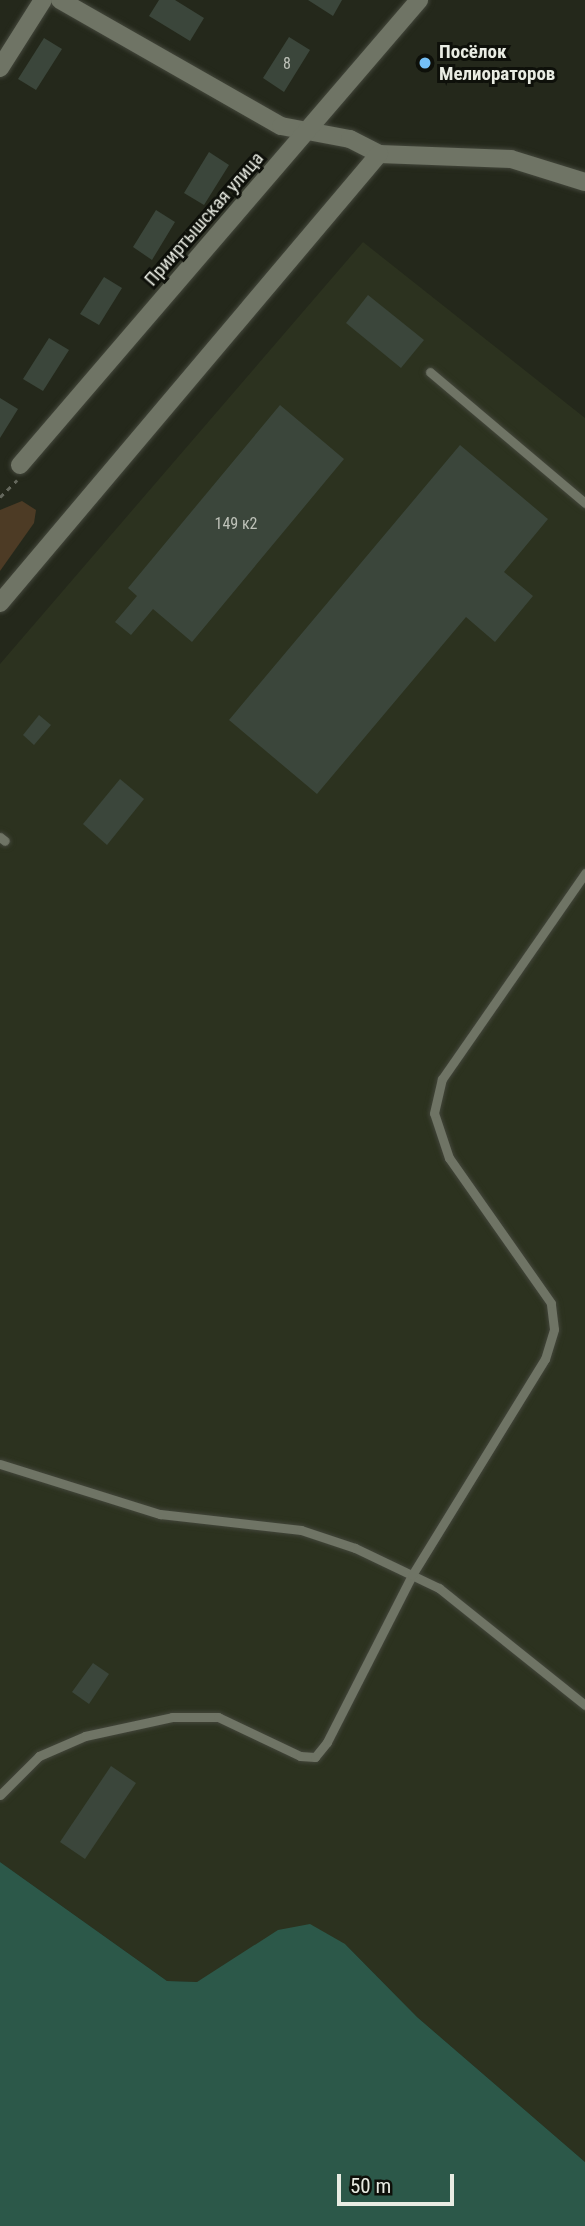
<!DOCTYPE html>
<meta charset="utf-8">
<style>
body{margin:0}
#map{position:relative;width:585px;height:2226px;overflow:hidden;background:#24281b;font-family:"Roboto Condensed",sans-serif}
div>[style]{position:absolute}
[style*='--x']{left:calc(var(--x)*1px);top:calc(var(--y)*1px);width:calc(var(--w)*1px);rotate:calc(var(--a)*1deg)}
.built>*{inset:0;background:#2c321f}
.green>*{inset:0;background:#4d3b25}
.water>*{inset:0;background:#2c5849}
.building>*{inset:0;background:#3b463b}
.path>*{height:2.5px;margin-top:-1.25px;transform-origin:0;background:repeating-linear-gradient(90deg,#65685d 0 5px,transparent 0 10px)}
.roads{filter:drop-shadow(0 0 2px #43463b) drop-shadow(0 0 2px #43463b)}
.service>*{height:9px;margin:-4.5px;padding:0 4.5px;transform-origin:4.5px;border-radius:4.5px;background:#6f7465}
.minor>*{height:18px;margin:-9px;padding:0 9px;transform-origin:9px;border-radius:9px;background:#6f7465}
.dots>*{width:19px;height:19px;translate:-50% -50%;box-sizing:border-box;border:4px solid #0e100a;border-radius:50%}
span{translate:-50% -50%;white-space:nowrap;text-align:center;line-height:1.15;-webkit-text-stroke:6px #0e100a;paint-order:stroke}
.number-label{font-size:16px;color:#bec2b9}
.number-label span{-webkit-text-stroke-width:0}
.poi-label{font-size:19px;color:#e9ece3;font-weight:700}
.left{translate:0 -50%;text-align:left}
.street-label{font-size:19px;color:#e9ece3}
.scale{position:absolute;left:337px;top:2174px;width:117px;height:32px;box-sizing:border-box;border:4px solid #e9ece3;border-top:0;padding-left:9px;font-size:21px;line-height:24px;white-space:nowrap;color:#e9ece3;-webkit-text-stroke:5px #0e100a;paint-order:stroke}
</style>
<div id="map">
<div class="built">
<i style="clip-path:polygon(363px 242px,585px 418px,585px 2162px,417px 2017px,345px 1944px,228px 1966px,197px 1982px,167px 1981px,0 1862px,0 664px)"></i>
</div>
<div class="green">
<i style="clip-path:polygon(22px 501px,36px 510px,34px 523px,0 571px,0 510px)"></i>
</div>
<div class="water">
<i style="clip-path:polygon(0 1862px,167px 1981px,197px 1982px,278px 1930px,310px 1924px,345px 1944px,417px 2017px,585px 2162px,585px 2226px,0 2226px)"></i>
</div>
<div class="building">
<i style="clip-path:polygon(159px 0,175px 0,204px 18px,190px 41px,149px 16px)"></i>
<i style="clip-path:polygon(308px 0,342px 0,333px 16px)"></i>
<i style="clip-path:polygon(289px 37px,310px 50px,284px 92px,263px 78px)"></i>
<i style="clip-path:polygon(44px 38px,62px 49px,36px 90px,18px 79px)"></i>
<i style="clip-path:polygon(209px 152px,229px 165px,204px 205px,184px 193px)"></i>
<i style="clip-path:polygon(156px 210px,175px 222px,152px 260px,133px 247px)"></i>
<i style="clip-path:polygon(104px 277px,122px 288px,99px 325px,80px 314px)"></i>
<i style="clip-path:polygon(368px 295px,424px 340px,401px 368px,346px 323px)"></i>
<i style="clip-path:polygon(49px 338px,69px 350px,43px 391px,23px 379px)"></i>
<i style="clip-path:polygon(0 398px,18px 409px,0 438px)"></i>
<i style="clip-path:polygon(280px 405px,344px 459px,192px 642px,153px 609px,131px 635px,115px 622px,137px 596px,128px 588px)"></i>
<i style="clip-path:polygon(460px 445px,548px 519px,504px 572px,533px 596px,495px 642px,466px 617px,317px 794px,229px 720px)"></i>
<i style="clip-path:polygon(39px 715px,51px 725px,34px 745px,23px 735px)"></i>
<i style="clip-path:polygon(120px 779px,144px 799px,107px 845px,83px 824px)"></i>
<i style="clip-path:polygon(93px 1663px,109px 1674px,89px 1704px,72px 1692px)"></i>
<i style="clip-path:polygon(111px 1766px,136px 1783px,85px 1859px,60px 1842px)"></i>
</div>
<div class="path">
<i style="--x:0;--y:497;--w:24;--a:-45"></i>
</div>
<div class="roads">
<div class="service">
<i style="--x:430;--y:372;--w:203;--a:40.2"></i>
<i style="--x:0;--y:837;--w:6;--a:39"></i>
<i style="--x:0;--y:1464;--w:168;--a:17.4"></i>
<i style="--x:160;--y:1514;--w:142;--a:6.5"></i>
<i style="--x:301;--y:1530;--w:57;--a:18.4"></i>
<i style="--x:355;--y:1548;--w:93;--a:25.5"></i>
<i style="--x:439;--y:1588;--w:187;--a:38.7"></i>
<i style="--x:0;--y:1795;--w:55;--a:-45"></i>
<i style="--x:39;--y:1756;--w:50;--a:-23.5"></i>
<i style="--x:85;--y:1736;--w:89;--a:-12.3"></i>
<i style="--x:172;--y:1717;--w:46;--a:0"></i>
<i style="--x:218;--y:1717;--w:91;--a:25.4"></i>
<i style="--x:300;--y:1756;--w:15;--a:4"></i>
<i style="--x:315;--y:1757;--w:19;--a:-51"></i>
<i style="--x:327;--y:1742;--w:187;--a:-63"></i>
<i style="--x:412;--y:1575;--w:254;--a:-58.4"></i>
<i style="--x:545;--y:1359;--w:31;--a:-73"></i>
<i style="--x:554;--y:1329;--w:26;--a:-97"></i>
<i style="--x:551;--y:1303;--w:177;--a:-125.1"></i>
<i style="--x:449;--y:1158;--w:47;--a:-108.4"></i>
<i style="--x:434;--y:1113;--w:35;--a:-77"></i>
<i style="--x:442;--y:1079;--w:251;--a:-55.2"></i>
</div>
<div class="minor">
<i style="--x:60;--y:0;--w:254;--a:29.7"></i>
<i style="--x:281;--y:126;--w:70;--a:10.7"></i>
<i style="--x:350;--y:139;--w:33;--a:27"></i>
<i style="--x:379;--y:154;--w:132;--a:2.2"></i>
<i style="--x:511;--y:159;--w:77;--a:17.3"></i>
<i style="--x:0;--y:68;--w:80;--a:-57.7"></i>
<i style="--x:20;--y:465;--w:613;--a:-49.37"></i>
<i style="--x:0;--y:603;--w:588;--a:-49.83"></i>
</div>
</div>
<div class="dots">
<i style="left:425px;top:63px;background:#75c0f6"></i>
</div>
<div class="number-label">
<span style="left:287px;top:64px">8</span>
<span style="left:236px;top:524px">149 к2</span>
</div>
<div class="poi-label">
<span class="left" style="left:439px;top:63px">Посёлок<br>Мелиораторов</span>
</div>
<div class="street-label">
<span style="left:204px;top:219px;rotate:-49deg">Прииртышская улица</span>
</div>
<div class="scale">50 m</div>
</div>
